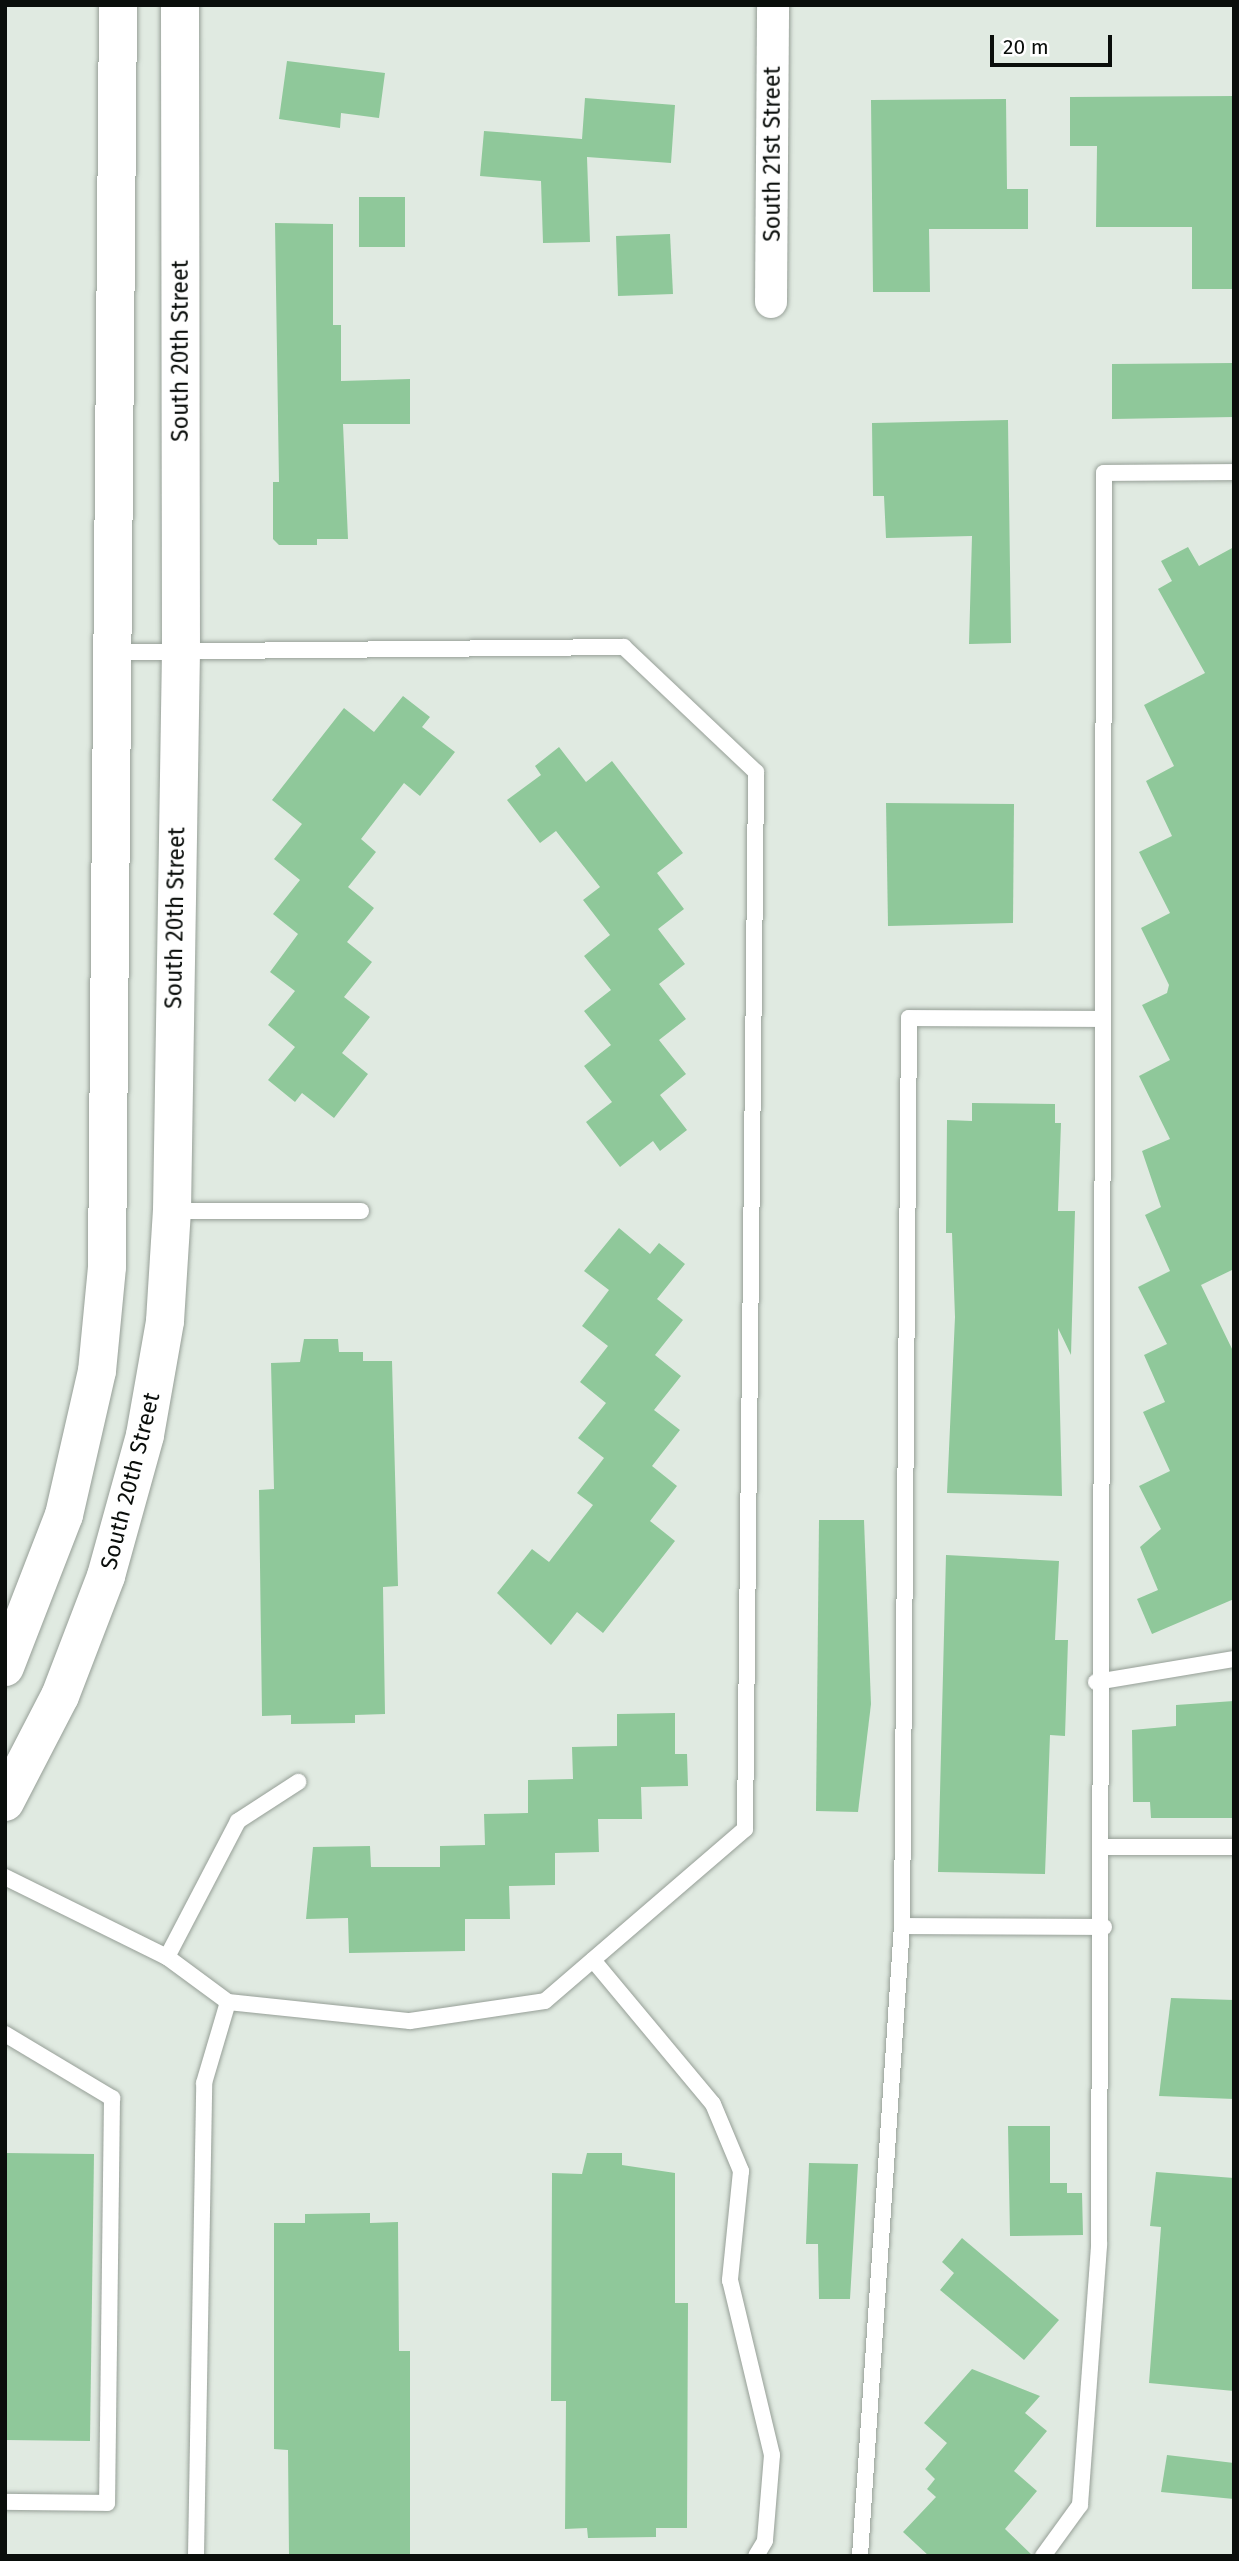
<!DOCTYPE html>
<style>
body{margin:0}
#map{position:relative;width:1239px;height:2561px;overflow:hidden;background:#e0eae1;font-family:"Fira Sans",sans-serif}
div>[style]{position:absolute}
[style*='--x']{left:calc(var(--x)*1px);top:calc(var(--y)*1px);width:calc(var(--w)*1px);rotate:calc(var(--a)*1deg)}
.building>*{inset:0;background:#8fc89a}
.roads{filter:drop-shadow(0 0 2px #969f97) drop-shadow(0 0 2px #969f97)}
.lane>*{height:16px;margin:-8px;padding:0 8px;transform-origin:8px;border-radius:8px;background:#fff}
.street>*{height:32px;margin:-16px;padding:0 16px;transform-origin:16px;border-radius:16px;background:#fff}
.secondary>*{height:38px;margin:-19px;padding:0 19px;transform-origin:19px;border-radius:19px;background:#fff}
span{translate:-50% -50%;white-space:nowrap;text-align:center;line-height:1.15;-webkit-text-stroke:6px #fff;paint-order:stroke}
.street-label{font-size:23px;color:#0a0e0b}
.frame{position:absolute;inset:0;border:7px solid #0a0e0b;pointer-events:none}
.scale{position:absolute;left:990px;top:35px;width:122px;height:32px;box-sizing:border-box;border:4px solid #0a0e0b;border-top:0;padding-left:9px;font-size:21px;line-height:24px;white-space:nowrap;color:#0a0e0b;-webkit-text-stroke:5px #fff;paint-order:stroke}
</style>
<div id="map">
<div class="building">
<i style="clip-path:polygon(287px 61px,385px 73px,379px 118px,341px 113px,340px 128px,279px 119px)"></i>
<i style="clip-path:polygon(1234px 96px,1234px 289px,1192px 289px,1192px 227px,1096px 227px,1097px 146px,1070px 146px,1070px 97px)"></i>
<i style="clip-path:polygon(585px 98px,675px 105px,671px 163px,587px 157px,590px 242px,543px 243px,541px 181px,480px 176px,484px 131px,582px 139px)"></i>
<i style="clip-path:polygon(1006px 99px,1007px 189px,1028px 189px,1028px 229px,929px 229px,930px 292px,873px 292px,871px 100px)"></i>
<i style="clip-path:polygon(359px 197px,405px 197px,405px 247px,359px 247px)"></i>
<i style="clip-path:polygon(275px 223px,333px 224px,333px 325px,341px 325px,341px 381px,410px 379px,410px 424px,343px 424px,348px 539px,317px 539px,317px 545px,279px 545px,273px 539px,273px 482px,279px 482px)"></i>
<i style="clip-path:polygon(670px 234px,673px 294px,618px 296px,616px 236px)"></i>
<i style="clip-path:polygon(1234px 363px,1234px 417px,1112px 419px,1112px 364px)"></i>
<i style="clip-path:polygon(1008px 420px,1011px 643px,969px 644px,972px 536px,886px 538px,884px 496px,873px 496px,872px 423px)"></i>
<i style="clip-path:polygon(1188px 547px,1199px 566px,1234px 547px,1234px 1269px,1201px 1285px,1234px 1353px,1234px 1599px,1152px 1634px,1137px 1599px,1158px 1590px,1140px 1547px,1161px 1529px,1139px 1486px,1170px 1471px,1143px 1412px,1165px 1402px,1144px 1355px,1167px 1344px,1138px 1287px,1170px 1271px,1145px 1215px,1161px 1207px,1142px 1151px,1170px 1139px,1139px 1076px,1170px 1060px,1142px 1005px,1167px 993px,1169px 985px,1141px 928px,1170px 913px,1139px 852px,1172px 836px,1146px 781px,1174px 766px,1144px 705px,1205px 673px,1158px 589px,1172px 581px,1161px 561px)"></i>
<i style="clip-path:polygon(403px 696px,430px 717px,422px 727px,455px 752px,420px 796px,404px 783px,361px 839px,376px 852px,348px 887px,374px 908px,347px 942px,372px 962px,344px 997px,370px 1017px,342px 1053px,368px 1074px,334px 1118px,302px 1093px,295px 1102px,268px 1080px,295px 1047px,268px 1025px,295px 991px,270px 972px,298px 934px,273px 914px,300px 880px,274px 859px,302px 824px,272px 800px,344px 708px,374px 732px)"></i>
<i style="clip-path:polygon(559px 747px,586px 782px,612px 761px,683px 853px,657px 873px,684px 909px,658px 929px,685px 964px,659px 984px,686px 1019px,659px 1040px,686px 1074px,660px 1095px,687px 1130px,660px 1151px,653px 1141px,620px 1167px,586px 1122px,612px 1102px,584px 1066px,611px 1045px,584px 1011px,611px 990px,584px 956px,610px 935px,583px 900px,600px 887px,556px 831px,540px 843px,507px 800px,541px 775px,535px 766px)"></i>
<i style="clip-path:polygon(886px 803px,1014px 804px,1013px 923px,888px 926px)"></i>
<i style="clip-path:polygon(972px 1103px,1055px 1104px,1055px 1123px,1061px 1123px,1058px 1211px,1075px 1211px,1071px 1355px,1058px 1328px,1062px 1496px,947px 1493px,955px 1317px,952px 1233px,946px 1233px,947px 1120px,972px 1121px)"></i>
<i style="clip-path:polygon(619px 1228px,650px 1254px,659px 1243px,685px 1264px,657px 1299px,683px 1320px,655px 1355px,681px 1376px,654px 1410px,680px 1430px,652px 1466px,677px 1486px,650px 1521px,675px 1541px,603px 1633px,577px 1612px,551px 1645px,497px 1593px,532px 1549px,549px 1562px,593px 1505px,577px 1493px,604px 1458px,578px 1438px,606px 1403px,580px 1382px,608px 1346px,582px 1326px,609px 1290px,584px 1271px)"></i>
<i style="clip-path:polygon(304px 1339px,338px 1339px,339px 1352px,363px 1352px,363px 1361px,392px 1361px,398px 1586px,383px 1587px,385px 1714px,355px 1715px,355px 1723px,291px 1724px,291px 1715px,262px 1716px,259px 1490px,274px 1489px,271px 1363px,300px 1362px)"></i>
<i style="clip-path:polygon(819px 1520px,864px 1520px,871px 1704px,858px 1812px,816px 1811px)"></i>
<i style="clip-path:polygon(946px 1555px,1059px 1561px,1055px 1640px,1068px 1640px,1065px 1736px,1050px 1735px,1045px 1874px,938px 1872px)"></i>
<i style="clip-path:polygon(1234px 1701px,1234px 1818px,1151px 1818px,1150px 1802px,1133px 1802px,1132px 1730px,1176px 1726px,1176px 1705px)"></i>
<i style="clip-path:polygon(675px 1713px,675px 1754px,687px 1754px,688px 1786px,641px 1787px,642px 1819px,598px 1819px,599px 1852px,555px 1853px,555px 1885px,509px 1886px,510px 1919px,465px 1919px,465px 1951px,349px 1953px,348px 1918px,306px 1919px,313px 1847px,370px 1846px,371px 1867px,440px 1867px,440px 1846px,485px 1845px,484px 1814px,528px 1813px,528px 1780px,573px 1779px,572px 1747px,617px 1746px,617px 1714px)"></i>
<i style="clip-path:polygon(1171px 1998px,1234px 2000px,1234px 2099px,1159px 2096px)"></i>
<i style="clip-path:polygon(1008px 2126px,1050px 2126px,1050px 2183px,1067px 2183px,1067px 2193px,1082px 2193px,1083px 2235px,1010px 2236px)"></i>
<i style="clip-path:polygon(5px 2153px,94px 2154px,90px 2441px,5px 2440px)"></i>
<i style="clip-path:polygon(587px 2153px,622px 2153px,622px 2165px,675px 2173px,675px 2303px,688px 2303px,687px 2528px,656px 2528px,656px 2537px,588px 2538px,587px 2528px,565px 2529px,566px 2401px,551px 2401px,552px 2173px,582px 2174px)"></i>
<i style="clip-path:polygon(809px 2163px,858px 2164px,850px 2299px,819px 2299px,818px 2244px,806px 2244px)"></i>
<i style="clip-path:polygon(1156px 2172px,1234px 2178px,1234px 2391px,1149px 2383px,1161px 2227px,1150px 2226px)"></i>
<i style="clip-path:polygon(370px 2213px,370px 2223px,398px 2222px,399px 2351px,410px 2351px,410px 2556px,289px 2556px,288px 2450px,274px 2449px,274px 2223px,305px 2223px,305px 2214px)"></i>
<i style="clip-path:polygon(962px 2238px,1059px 2320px,1024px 2360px,940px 2290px,954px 2273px,942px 2262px)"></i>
<i style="clip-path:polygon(972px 2369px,1040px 2396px,1025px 2413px,1047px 2431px,1014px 2471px,1037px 2491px,1005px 2529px,1033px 2556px,929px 2556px,903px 2532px,936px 2497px,927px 2489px,935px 2479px,925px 2469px,947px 2443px,924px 2423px)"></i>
<i style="clip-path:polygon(1167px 2455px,1234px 2463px,1234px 2499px,1161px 2492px)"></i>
</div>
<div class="roads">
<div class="lane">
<i style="--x:172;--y:1211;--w:189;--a:0"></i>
<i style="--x:1096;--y:1682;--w:140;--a:-9.5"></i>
<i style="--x:1102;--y:1847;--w:132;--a:0"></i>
<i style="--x:5;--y:1877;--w:181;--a:26.3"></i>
<i style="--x:167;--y:1957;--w:76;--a:36.4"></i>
<i style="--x:228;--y:2002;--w:183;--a:6"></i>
<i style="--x:410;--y:2021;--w:136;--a:-8.4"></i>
<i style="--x:545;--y:2001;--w:264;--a:-40.7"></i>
<i style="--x:745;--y:1829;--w:1057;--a:-89.4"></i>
<i style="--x:756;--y:772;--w:182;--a:-136.6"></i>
<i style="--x:624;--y:647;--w:511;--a:179.44"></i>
<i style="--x:902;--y:1926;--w:202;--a:0.3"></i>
<i style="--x:167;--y:1957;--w:153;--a:-62.4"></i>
<i style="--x:238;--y:1821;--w:72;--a:-33"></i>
<i style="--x:593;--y:1960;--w:187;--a:50.2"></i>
<i style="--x:713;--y:2104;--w:73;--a:67.3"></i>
<i style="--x:741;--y:2171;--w:110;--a:95.8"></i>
<i style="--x:730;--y:2280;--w:180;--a:76.5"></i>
<i style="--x:772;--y:2455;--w:86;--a:94.7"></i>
<i style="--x:765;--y:2541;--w:17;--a:121"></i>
<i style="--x:5;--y:2034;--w:125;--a:30.9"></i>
<i style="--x:112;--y:2098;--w:405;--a:90.7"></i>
<i style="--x:107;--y:2503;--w:102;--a:-179.4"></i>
<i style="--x:196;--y:2556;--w:473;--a:-89"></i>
<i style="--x:204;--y:2083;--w:84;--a:-73.5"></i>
<i style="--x:860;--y:2556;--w:631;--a:-86.19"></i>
<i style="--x:902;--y:1926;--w:908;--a:-89.56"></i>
<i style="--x:909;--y:1018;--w:194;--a:0.3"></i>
<i style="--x:1103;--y:1019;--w:546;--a:-89.9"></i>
<i style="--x:1104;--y:473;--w:130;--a:-0.4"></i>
<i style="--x:1043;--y:2556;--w:63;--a:-54"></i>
<i style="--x:1080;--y:2505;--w:261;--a:-85.8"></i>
<i style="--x:1099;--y:2245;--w:1226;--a:-89.81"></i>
</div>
<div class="street">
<i style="--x:771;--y:302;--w:297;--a:-89.6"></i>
</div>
<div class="secondary">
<i style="--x:5;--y:1667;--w:163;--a:-68.8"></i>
<i style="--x:64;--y:1515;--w:148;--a:-77.1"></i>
<i style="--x:97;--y:1371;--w:104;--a:-84.5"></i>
<i style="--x:107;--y:1267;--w:1262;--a:-89.5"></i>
<i style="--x:5;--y:1802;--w:119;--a:-62.6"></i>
<i style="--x:60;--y:1696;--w:129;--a:-69"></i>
<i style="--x:106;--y:1576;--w:146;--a:-74.5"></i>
<i style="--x:145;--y:1435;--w:116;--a:-80"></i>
<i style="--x:165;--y:1321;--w:110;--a:-86.4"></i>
<i style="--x:172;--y:1211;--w:560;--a:-89.08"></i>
<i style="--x:181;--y:651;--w:646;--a:-90.09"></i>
</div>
</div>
<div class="street-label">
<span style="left:772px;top:154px;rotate:-90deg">South 21st Street</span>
<span style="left:180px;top:351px;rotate:-90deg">South 20th Street</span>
<span style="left:175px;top:918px;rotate:-89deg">South 20th Street</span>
<span style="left:130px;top:1481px;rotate:-76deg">South 20th Street</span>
</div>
<div class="frame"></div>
<div class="scale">20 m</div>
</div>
